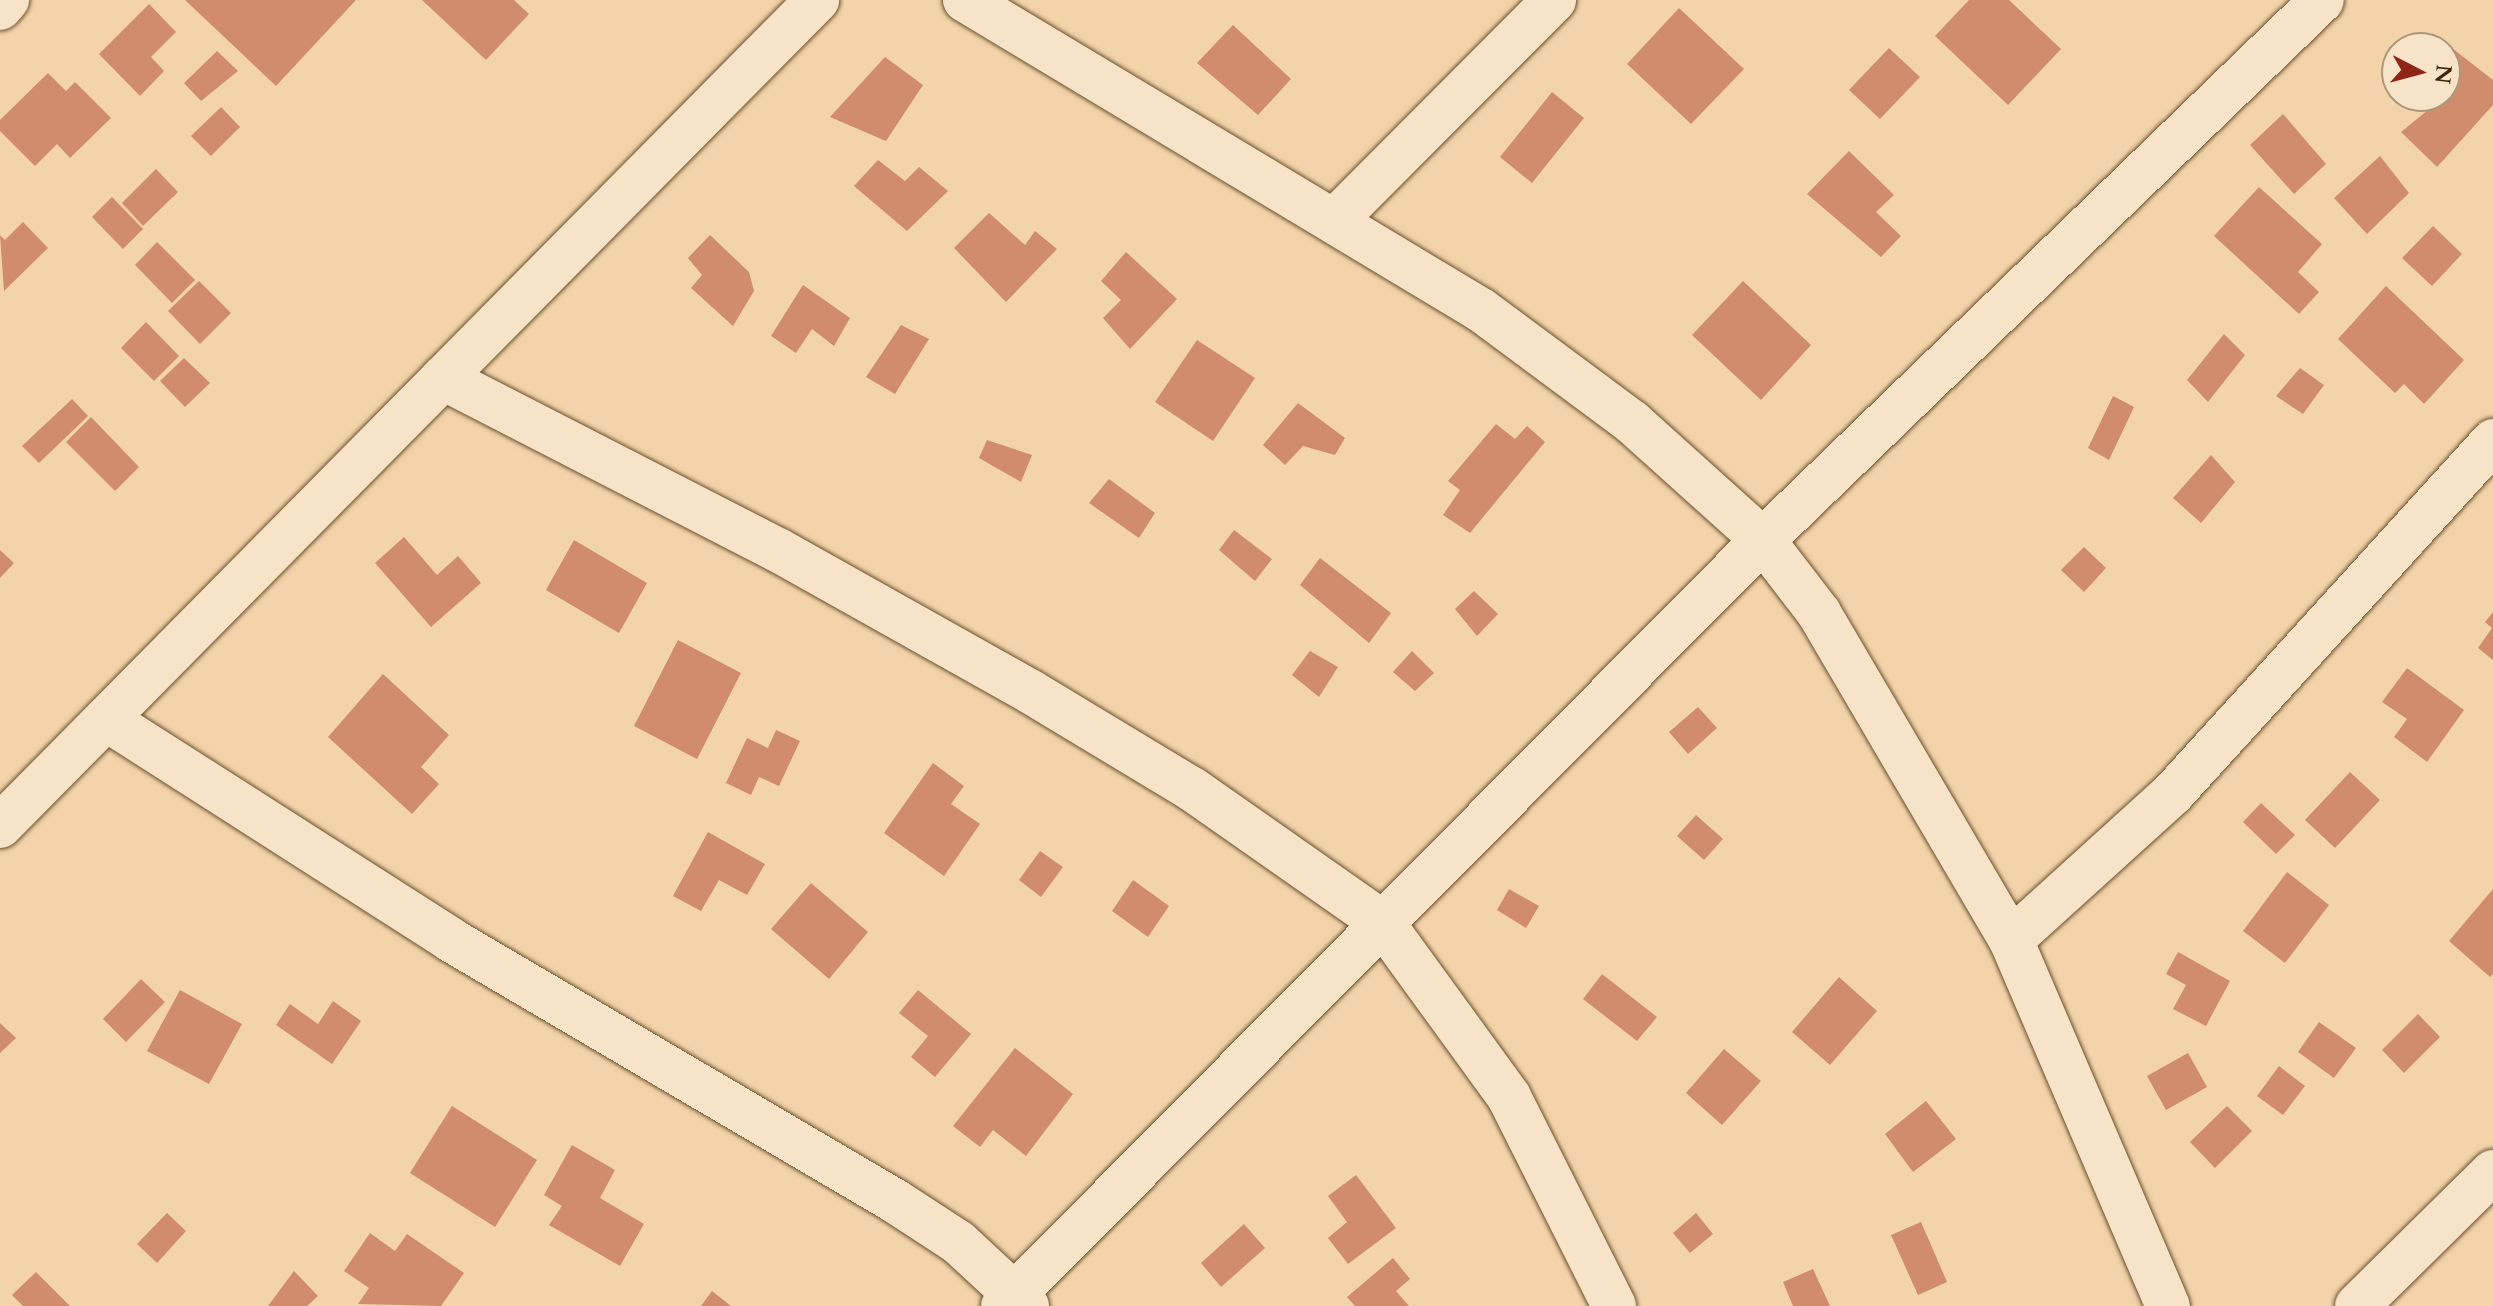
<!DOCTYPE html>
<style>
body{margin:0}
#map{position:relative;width:2493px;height:1306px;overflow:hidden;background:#f3d4aa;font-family:Cardo,serif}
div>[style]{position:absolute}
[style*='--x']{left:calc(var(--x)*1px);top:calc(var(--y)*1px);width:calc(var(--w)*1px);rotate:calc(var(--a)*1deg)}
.building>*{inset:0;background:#d18b6d}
.roads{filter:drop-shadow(0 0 2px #6c512e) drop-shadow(0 0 2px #6c512e)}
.minor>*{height:44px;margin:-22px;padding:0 22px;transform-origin:22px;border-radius:22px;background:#f7e3c8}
span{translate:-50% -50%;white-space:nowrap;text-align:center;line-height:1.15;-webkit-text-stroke:7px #f7e3c8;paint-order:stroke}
.north{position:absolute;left:2381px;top:32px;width:80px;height:80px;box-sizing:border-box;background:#f7e3c8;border:2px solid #ad977a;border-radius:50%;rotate:96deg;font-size:22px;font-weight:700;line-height:32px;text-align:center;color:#3f2505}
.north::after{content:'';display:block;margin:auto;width:28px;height:36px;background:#8f2418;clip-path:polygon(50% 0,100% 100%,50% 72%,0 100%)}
</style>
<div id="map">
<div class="building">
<i style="clip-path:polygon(185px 0,356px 0,276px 86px)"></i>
<i style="clip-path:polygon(422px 0,514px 0,529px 14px,486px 60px)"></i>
<i style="clip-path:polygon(1969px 0,2009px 0,2061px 49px,2008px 105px,1935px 36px)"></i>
<i style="clip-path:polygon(149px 4px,176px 32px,151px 57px,164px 71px,140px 96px,99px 54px)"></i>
<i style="clip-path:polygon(1679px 8px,1744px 69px,1691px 124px,1627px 64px)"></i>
<i style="clip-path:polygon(1233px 25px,1291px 79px,1258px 115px,1197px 63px)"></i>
<i style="clip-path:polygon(2448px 45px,2493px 80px,2493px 105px,2437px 167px,2401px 132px,2455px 88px,2445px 81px)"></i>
<i style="clip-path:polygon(1889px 48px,1920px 77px,1880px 119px,1849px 90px)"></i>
<i style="clip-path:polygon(217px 51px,238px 71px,201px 101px,184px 83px)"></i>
<i style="clip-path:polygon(885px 57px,923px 85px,886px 141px,830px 117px)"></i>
<i style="clip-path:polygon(48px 73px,66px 91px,75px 82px,111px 118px,70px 158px,57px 144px,35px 166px,0 131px,0 120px)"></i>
<i style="clip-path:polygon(1552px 92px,1584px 118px,1532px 183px,1500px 157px)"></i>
<i style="clip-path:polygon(221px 107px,240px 127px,211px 156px,191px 136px)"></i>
<i style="clip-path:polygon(2283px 114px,2326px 164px,2294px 194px,2250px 145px)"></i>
<i style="clip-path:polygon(1849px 151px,1894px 195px,1876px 212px,1901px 236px,1881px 257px,1807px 194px)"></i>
<i style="clip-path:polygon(2380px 156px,2409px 193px,2367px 234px,2334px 198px)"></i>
<i style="clip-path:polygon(878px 160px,905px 181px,919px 167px,948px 191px,907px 231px,854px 186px)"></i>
<i style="clip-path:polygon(156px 169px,178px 192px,143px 226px,122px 203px)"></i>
<i style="clip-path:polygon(2259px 187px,2322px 244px,2298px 272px,2319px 292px,2299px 314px,2214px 236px)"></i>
<i style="clip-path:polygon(112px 197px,143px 229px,123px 249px,92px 217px)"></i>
<i style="clip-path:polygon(989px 213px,1025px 245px,1035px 231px,1057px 249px,1006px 302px,954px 248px)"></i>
<i style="clip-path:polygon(23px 222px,48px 248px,4px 291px,0 235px,5px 240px)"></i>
<i style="clip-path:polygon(2433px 226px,2462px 254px,2432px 286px,2402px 258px)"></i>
<i style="clip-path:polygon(710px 235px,749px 272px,754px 291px,733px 326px,691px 288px,702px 275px,688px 258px)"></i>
<i style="clip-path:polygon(157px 242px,195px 280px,172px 303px,135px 265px)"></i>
<i style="clip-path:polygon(1126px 252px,1177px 299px,1130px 349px,1103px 318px,1121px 300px,1101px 281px)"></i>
<i style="clip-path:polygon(199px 281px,231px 313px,200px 344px,168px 311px)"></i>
<i style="clip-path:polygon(1743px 281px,1811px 345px,1761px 400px,1692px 335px)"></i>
<i style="clip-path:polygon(803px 285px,850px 318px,834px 346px,812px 329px,796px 353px,771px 336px)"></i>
<i style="clip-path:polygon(2386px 286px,2464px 360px,2424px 404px,2404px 384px,2395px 393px,2338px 339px)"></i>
<i style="clip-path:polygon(146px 322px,179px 356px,154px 381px,121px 348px)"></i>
<i style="clip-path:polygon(901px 325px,929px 339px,895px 394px,866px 377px)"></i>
<i style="clip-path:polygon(2224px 334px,2245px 355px,2208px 402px,2187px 380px)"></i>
<i style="clip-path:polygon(1197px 340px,1255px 378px,1213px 441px,1155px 402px)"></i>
<i style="clip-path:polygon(184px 358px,210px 383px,185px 407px,160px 381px)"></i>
<i style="clip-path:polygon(2300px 368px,2324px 385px,2303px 414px,2276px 396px)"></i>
<i style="clip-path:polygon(2113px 396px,2134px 407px,2109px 460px,2088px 448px)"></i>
<i style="clip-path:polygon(72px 399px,88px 416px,39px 463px,22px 446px)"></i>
<i style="clip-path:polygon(1298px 403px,1345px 438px,1335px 455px,1303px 446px,1285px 465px,1263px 445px)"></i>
<i style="clip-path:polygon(91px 417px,139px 467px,115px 491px,66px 442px)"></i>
<i style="clip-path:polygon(1496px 424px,1515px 439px,1527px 426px,1545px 442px,1470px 533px,1443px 515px,1460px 490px,1448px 481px)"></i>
<i style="clip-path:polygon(987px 440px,1032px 455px,1021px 482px,979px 458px)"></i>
<i style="clip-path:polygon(2211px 455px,2235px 482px,2201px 523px,2173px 498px)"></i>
<i style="clip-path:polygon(1109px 479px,1155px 513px,1139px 538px,1089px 503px)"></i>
<i style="clip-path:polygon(1234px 530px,1272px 559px,1255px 581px,1219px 550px)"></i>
<i style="clip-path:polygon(404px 537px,437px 575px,458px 556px,481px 583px,431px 627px,375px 563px)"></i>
<i style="clip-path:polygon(574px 540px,647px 583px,619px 633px,546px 590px)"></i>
<i style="clip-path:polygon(2084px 547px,2106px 568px,2084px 592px,2061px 570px)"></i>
<i style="clip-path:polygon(0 550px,14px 563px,0 578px)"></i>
<i style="clip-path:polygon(1320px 558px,1391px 613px,1369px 643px,1300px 585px)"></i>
<i style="clip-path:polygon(1474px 591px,1498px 614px,1477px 636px,1455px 609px)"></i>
<i style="clip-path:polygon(2493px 612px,2493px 660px,2478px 648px,2492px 628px,2485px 622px)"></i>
<i style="clip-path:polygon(678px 640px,741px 673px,697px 759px,634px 726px)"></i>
<i style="clip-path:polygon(1310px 651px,1338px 667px,1319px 697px,1292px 675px)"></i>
<i style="clip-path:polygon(1412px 651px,1434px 673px,1415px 691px,1393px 672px)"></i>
<i style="clip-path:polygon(2407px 668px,2464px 710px,2427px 762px,2394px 737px,2407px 719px,2382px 702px)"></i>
<i style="clip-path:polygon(383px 674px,449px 735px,421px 767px,439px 784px,412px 814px,328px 737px)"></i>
<i style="clip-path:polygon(1698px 707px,1717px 728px,1688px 754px,1669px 732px)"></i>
<i style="clip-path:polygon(776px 730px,800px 741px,779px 786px,759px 777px,751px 795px,726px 783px,747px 738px,768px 748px)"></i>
<i style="clip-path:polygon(933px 763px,964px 786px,951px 804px,980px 824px,944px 876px,884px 833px)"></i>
<i style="clip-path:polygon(2350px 772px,2380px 800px,2335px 848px,2305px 820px)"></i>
<i style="clip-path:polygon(2261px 803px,2295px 835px,2276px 854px,2243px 822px)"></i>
<i style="clip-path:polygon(1696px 815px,1723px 839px,1704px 860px,1677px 836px)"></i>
<i style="clip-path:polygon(708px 832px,765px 864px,747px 895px,719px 880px,701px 911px,673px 896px)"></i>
<i style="clip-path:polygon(1040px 851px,1063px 867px,1041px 897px,1019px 880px)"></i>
<i style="clip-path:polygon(2287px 872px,2329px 905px,2285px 963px,2243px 931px)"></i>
<i style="clip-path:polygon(1133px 880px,1169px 906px,1148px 937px,1112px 911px)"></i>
<i style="clip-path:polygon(811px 883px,868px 932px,829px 979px,771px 929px)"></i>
<i style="clip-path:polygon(1509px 889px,1539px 906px,1526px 928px,1497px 910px)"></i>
<i style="clip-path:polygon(2493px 889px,2493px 974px,2490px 977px,2449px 941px)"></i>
<i style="clip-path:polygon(2178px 952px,2230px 981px,2206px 1026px,2173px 1009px,2186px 985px,2166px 974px)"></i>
<i style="clip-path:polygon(1602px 974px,1657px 1017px,1637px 1041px,1583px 999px)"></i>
<i style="clip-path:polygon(1839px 977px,1877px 1011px,1830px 1065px,1792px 1032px)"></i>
<i style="clip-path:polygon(141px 979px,165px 1002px,126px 1042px,103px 1019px)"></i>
<i style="clip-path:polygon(180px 990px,242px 1024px,209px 1084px,147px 1051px)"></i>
<i style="clip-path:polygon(918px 990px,971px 1034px,935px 1077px,911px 1057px,928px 1036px,899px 1013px)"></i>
<i style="clip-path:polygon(333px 1001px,361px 1021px,332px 1064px,276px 1025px,290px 1004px,318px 1024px)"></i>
<i style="clip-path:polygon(2418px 1014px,2440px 1037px,2404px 1073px,2382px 1050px)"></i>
<i style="clip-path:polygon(2319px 1022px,2356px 1048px,2334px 1078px,2298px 1052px)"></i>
<i style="clip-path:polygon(0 1023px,16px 1038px,0 1053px)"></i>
<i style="clip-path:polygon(1015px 1048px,1073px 1094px,1026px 1156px,993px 1130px,980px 1147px,953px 1126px)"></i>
<i style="clip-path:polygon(1724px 1049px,1761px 1081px,1722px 1125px,1686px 1093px)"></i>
<i style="clip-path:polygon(2188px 1053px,2207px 1087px,2166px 1110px,2147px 1076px)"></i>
<i style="clip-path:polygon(2279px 1066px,2305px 1086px,2283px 1115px,2257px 1096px)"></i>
<i style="clip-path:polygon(1926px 1101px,1956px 1139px,1913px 1172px,1885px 1134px)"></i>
<i style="clip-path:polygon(452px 1106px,537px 1160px,495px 1227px,410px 1173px)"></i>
<i style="clip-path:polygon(2227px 1106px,2252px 1131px,2215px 1168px,2190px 1142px)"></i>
<i style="clip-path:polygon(572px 1145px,615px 1170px,600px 1198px,644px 1224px,620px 1266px,549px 1225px,562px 1206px,544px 1195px)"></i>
<i style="clip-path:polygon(1356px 1175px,1396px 1228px,1348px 1264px,1328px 1238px,1347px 1222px,1328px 1196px)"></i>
<i style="clip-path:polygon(167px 1213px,186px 1231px,157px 1263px,137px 1244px)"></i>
<i style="clip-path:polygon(1696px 1213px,1713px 1234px,1690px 1253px,1673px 1233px)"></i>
<i style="clip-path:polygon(1921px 1222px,1947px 1282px,1918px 1295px,1891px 1235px)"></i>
<i style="clip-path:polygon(1244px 1224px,1265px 1248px,1221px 1287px,1201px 1263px)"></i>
<i style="clip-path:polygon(370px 1233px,395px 1251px,407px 1234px,464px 1273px,441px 1306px,358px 1304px,369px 1288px,344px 1271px)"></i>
<i style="clip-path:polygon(1393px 1258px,1410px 1279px,1396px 1291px,1409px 1306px,1355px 1306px,1347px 1297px)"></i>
<i style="clip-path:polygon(1813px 1269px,1830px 1306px,1793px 1306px,1783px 1282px)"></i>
<i style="clip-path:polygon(294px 1271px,318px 1296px,307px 1306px,268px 1306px)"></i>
<i style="clip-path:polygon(36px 1272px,70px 1306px,23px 1306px,12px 1295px)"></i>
<i style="clip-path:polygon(712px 1291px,731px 1306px,701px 1306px)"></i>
</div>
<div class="roads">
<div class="minor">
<i style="--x:965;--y:0;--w:602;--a:31"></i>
<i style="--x:1481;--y:310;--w:188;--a:36.6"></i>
<i style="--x:1632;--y:422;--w:176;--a:42"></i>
<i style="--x:1763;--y:540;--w:92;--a:52.5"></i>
<i style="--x:1819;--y:613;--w:379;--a:59.6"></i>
<i style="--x:2011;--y:940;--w:398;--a:66.8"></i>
<i style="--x:0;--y:8;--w:11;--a:-49"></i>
<i style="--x:1336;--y:219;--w:309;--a:-45.1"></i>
<i style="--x:443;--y:378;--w:377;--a:27.2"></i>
<i style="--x:778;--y:550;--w:290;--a:29.3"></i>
<i style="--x:1031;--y:692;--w:188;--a:31.1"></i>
<i style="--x:1192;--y:789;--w:232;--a:35"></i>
<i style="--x:1382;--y:922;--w:216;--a:54"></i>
<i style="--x:1509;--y:1097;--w:234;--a:63.3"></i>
<i style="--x:106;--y:719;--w:410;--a:32.6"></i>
<i style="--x:451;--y:940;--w:515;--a:30.45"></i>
<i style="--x:895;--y:1201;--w:75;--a:33.1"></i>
<i style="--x:958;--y:1242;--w:94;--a:42.8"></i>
<i style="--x:0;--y:826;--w:1162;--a:-45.31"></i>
<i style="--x:2011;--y:940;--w:219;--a:-42.2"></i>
<i style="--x:2173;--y:793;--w:476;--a:-47.7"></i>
<i style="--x:1003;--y:1306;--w:1079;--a:-45.23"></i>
<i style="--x:1763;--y:540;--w:777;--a:-44.01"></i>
<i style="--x:2357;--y:1306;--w:191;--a:-44.6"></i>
</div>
</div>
<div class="north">N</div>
</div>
